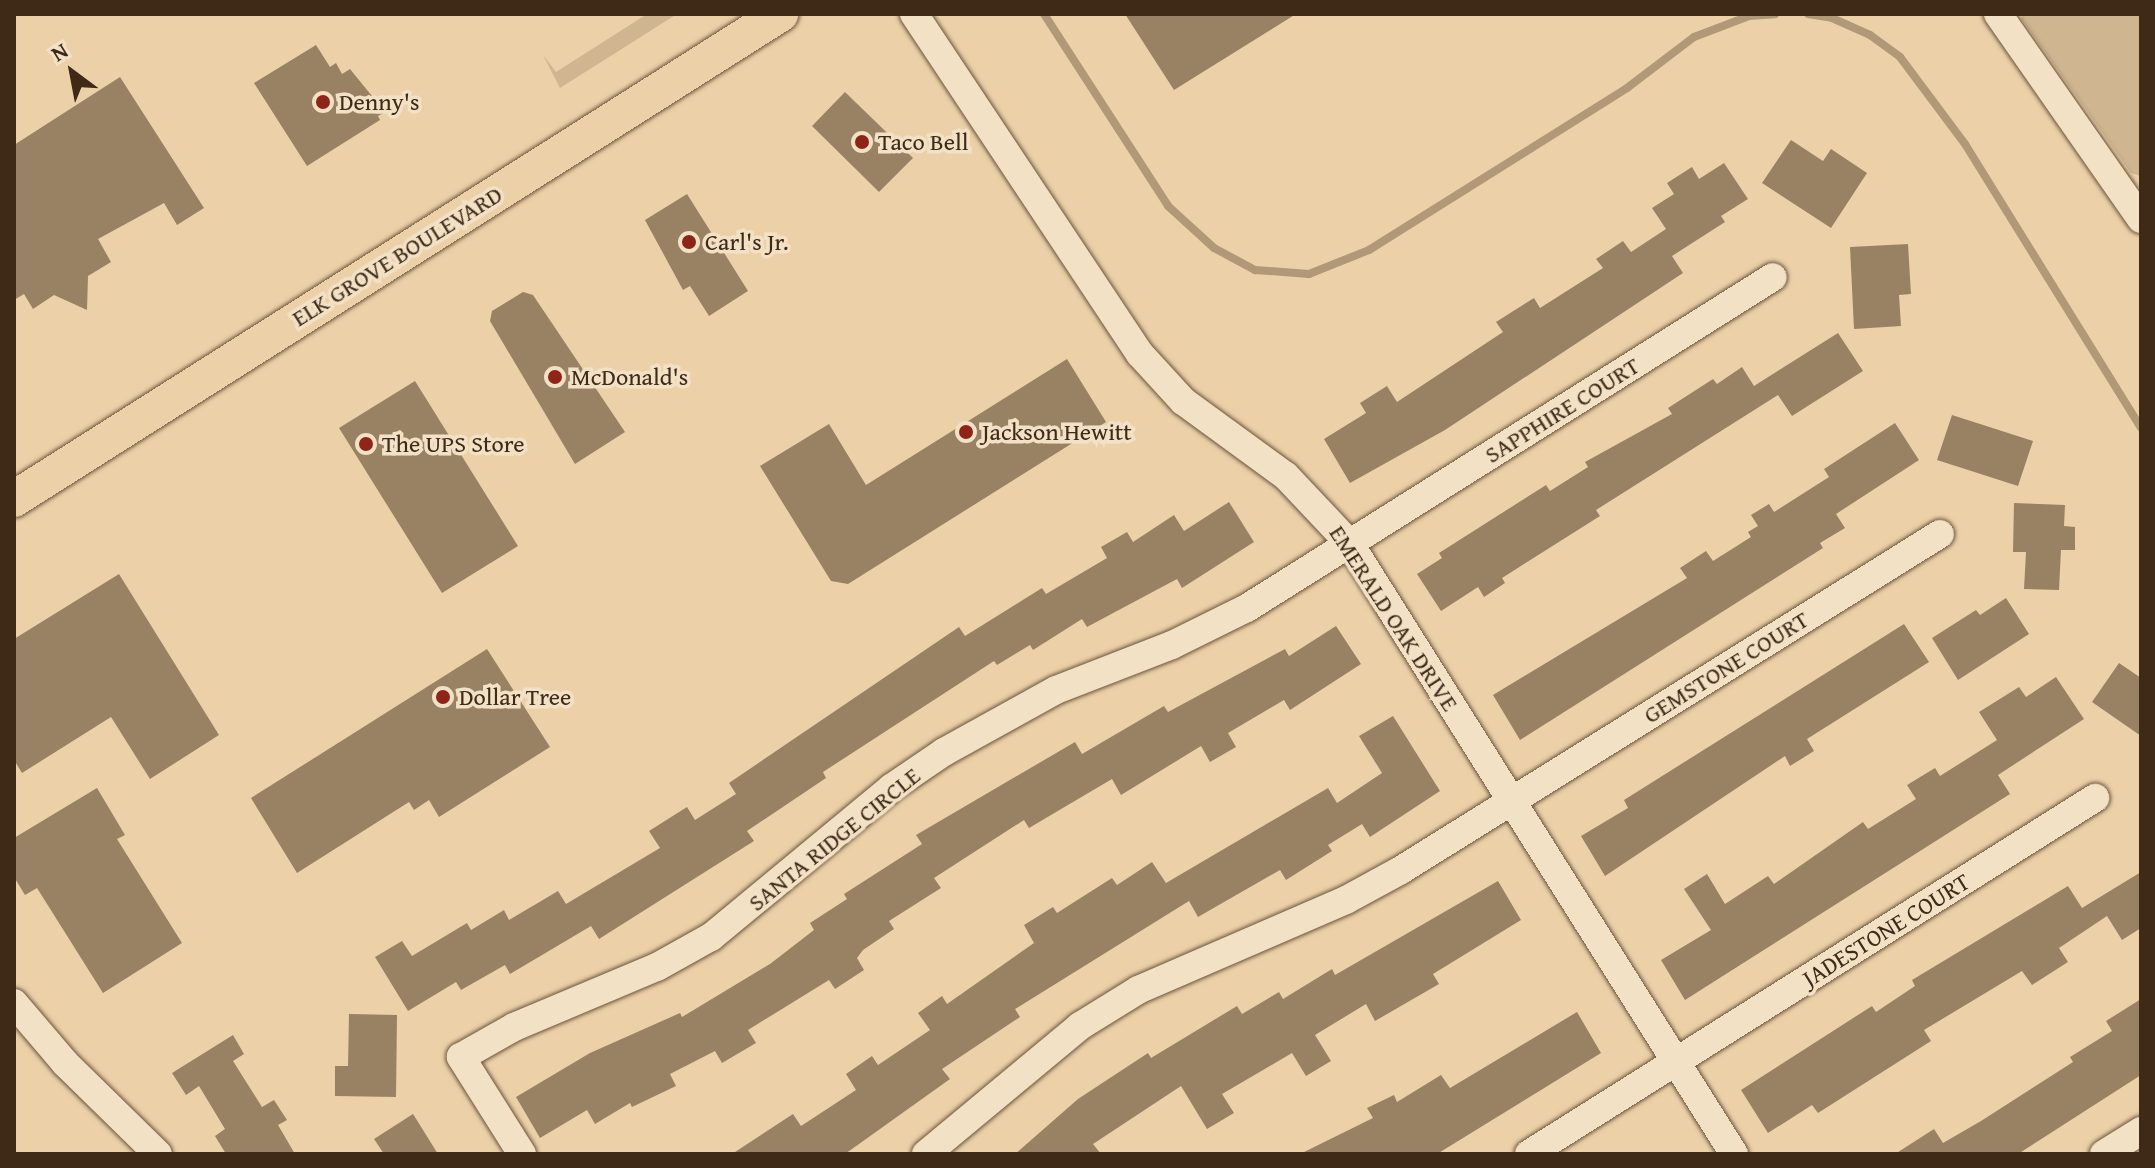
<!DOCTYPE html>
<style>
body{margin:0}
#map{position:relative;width:2155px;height:1168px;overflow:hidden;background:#ecd1a8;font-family:"Gentium Book Plus",serif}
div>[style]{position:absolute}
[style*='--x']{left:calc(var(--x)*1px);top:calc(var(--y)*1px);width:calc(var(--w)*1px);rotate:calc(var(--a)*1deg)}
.green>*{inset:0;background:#cfb590}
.stream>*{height:8px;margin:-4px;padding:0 4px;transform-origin:4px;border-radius:4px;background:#b19877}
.building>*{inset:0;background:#998163}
.roads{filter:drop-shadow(0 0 2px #6a543c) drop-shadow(0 0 2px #6a543c)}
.minor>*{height:28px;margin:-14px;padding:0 14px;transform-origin:14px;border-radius:14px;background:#f3e1c6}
.major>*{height:36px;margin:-18px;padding:0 18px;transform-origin:18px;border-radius:18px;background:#ecd1a8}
.dots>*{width:22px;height:22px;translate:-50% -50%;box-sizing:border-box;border:4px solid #f3e1c6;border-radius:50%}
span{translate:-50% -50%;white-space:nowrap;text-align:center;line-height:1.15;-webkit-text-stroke:7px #f3e1c6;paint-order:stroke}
.poi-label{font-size:24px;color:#3f2a18}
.left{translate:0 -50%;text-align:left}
.street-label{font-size:24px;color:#3f2a18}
.frame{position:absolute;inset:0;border:16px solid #3f2a18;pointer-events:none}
.north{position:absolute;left:32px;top:32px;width:80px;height:80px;-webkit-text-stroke:6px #f3e1c6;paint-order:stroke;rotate:328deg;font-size:22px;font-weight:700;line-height:32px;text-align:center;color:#3f2a18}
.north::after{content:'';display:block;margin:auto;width:28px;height:36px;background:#3f2a18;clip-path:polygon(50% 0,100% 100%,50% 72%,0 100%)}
</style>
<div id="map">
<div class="green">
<i style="clip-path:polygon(647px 14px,677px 14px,560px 88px,543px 55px,556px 72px)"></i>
<i style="clip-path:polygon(2024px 14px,2141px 14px,2141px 176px,2131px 173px,2021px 18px)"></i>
</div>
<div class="stream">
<i style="--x:1044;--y:14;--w:229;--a:57.1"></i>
<i style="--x:1168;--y:206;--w:62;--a:42.4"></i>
<i style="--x:1214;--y:248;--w:47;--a:28.2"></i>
<i style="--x:1255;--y:270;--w:54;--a:4.2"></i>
<i style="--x:1309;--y:274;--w:65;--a:-21.8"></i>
<i style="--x:1369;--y:250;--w:305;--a:-32.1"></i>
<i style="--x:1627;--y:88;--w:84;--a:-37.3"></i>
<i style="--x:1694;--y:37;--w:59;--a:-20.9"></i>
<i style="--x:1749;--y:16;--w:26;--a:-4"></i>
<i style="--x:1808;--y:14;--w:24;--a:9"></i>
<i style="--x:1832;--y:18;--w:42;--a:24.1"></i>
<i style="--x:1870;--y:35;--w:37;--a:36"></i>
<i style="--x:1900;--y:57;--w:109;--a:53.2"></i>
<i style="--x:1965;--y:144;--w:334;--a:58.2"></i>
</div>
<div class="building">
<i style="clip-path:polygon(1125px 14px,1296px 14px,1174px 90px)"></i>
<i style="clip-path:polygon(316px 45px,330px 67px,336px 63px,342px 74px,350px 69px,385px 112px,378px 116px,380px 120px,307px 166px,254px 83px)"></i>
<i style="clip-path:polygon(120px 77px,204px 208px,177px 225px,164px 203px,98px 239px,111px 262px,88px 276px,87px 310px,54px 295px,33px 309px,24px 294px,14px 300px,14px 145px)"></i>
<i style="clip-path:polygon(845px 92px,913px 158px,879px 192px,812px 126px)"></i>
<i style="clip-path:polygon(1791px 140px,1823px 161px,1831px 149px,1867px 173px,1831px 228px,1762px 183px)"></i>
<i style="clip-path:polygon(1724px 163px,1748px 199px,1721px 216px,1725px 222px,1672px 256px,1683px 273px,1445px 430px,1350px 483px,1324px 439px,1366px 413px,1360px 403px,1387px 386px,1397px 402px,1503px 332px,1496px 322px,1534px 298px,1540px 308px,1603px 268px,1596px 259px,1623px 241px,1631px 252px,1666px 229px,1652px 208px,1674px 194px,1667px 183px,1692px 167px,1699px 179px)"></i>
<i style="clip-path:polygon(687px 194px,748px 291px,709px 316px,690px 286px,683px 290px,645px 220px)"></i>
<i style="clip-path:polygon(1908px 244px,1911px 294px,1899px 295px,1901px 326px,1854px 329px,1850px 247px)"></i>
<i style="clip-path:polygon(523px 292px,533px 295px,625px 432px,575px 464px,490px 321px,492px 311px)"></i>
<i style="clip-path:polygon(1838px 333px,1863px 371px,1792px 416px,1778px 395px,1596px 510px,1600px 516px,1502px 578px,1505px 583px,1484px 597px,1478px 587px,1441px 611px,1417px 574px,1442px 558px,1439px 553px,1546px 485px,1550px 491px,1588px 467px,1585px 462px,1672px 414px,1668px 408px,1713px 379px,1717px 384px,1742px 367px,1754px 386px)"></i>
<i style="clip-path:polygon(1067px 359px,1106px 422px,848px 584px,831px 581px,760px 466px,829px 424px,866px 485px)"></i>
<i style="clip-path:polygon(415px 381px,518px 546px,442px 593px,339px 428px)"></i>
<i style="clip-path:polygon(1952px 415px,2033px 441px,2018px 486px,1937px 460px)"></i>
<i style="clip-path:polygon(1895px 423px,1919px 460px,1836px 514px,1845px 528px,1820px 543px,1823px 548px,1520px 740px,1493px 695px,1687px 578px,1680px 568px,1706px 551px,1713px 561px,1751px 537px,1748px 532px,1758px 526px,1751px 515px,1769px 504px,1774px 512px,1829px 477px,1824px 469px)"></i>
<i style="clip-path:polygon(1229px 502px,1254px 542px,1182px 588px,1177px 579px,1087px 627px,1082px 619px,1033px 650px,1030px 645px,997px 665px,994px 661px,823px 772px,826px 778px,747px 831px,754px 841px,599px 939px,591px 926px,510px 974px,505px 965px,461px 990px,456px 982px,408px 1011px,375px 957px,402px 941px,412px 956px,467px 923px,471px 930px,504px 910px,509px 920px,558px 891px,566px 904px,660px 848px,649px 831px,687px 807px,695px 820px,736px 794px,729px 783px,959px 627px,965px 636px,1042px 588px,1046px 594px,1107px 558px,1101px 547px,1127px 532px,1133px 542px,1174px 515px,1184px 531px)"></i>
<i style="clip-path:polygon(2014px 503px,2065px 505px,2064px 526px,2075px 527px,2075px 550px,2061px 550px,2059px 590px,2024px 589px,2026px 552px,2013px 552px)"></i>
<i style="clip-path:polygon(119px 574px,219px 735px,150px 779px,111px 717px,22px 773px,14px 760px,14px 639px)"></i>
<i style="clip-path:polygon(2006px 598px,2029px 634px,1958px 680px,1932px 638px,1976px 610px,1980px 615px)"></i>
<i style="clip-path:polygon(1904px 624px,1929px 662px,1807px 739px,1814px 751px,1790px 766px,1785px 756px,1605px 876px,1581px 836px,1628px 808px,1624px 800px)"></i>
<i style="clip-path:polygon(1336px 626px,1361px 664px,1290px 710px,1284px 700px,1228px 733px,1236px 747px,1210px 762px,1201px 746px,1121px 795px,1112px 779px,1029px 828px,1024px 820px,934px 878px,941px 888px,889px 921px,894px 929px,863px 950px,857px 958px,864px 970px,835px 989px,829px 980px,748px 1030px,756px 1043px,722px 1063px,715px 1051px,670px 1074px,676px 1086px,632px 1107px,630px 1103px,595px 1124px,587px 1110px,540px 1138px,516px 1097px,590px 1053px,680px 1013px,682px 1017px,770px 964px,814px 930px,810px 923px,847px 899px,844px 894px,922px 844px,916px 835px,1075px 742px,1082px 754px,1164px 706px,1168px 712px,1285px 649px,1289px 656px)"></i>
<i style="clip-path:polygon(487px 649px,550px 747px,439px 817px,429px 800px,414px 810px,409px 802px,297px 873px,251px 798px)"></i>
<i style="clip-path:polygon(2119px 663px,2141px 678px,2141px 736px,2092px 702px)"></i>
<i style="clip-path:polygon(2056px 677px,2084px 719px,1998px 775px,2010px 794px,1685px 1000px,1661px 960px,1711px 930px,1684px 889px,1707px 874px,1725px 904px,1768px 876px,1774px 884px,1863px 822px,1868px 829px,1916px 799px,1907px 785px,1935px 768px,1940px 776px,1997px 740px,1979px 712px,2019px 687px,2026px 697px)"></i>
<i style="clip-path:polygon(1393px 716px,1440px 791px,1370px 837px,1362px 824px,1328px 845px,1332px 851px,1286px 880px,1280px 870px,1198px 917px,1189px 901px,1015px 1009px,1020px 1017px,942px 1069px,950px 1079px,845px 1154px,732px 1154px,793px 1114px,801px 1126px,856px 1090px,846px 1074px,872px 1056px,878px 1065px,930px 1030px,918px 1013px,942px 996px,947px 1004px,1034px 943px,1024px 925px,1053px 907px,1057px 913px,1112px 878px,1117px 885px,1152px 862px,1166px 883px,1328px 788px,1337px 803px,1382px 773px,1359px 736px)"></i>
<i style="clip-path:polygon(97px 788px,125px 835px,117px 839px,182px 943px,103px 993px,37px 888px,25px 895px,14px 877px,14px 838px)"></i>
<i style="clip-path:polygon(2141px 872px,2141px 928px,2122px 940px,2107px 916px,2059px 948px,2068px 962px,2032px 985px,2022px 971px,1924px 1030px,1931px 1041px,1818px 1113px,1812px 1105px,1768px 1133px,1741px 1090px,1872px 1006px,1876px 1012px,1915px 986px,1912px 980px,2068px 886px,2082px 908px)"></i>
<i style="clip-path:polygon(1498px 881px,1521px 920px,1433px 974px,1439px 984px,1375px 1021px,1366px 1004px,1315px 1035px,1331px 1061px,1306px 1076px,1292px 1053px,1222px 1094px,1234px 1113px,1207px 1129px,1181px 1086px,1093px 1144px,1101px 1154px,1015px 1154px,1078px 1099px,1148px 1053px,1151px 1058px,1237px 1006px,1242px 1014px,1279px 992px,1283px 999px,1332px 969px,1335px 975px)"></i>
<i style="clip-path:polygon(2141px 999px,2141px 1075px,2018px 1154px,1895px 1154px,1934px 1129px,1943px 1143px,1981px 1121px,2073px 1062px,2070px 1057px,2112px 1031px,2106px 1021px)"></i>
<i style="clip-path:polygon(1577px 1012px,1601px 1053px,1437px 1154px,1300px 1154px,1373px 1118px,1367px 1108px,1394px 1095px,1397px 1102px,1441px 1075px,1450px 1088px)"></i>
<i style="clip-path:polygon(349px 1014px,397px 1015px,396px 1097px,335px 1096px,335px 1066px,348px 1066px)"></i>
<i style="clip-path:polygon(233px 1035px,244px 1054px,233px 1061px,262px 1107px,274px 1100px,287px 1120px,278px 1125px,295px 1154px,226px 1154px,215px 1136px,225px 1129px,199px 1086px,186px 1095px,172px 1073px)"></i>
<i style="clip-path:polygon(413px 1114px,438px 1154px,384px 1154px,374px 1139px)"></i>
</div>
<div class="roads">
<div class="minor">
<i style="--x:914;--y:14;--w:408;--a:56.4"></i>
<i style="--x:1140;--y:354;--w:64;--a:47.5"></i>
<i style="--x:1183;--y:401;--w:127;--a:36.1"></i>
<i style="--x:1286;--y:476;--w:93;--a:46.7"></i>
<i style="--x:1350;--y:544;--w:721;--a:57.81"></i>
<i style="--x:1998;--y:14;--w:250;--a:55.1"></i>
<i style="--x:14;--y:1003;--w:79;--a:49.6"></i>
<i style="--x:65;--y:1063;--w:130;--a:44.4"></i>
<i style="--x:522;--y:1154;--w:115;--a:-122.2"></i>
<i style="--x:461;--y:1057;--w:61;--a:-29.5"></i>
<i style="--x:514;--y:1027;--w:155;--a:-22.8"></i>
<i style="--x:657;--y:967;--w:62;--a:-29.1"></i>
<i style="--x:711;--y:937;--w:234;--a:-39.6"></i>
<i style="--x:891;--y:788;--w:64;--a:-34.2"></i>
<i style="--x:944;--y:752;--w:128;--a:-29"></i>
<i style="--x:1056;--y:690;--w:124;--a:-21.2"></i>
<i style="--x:1172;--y:645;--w:84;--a:-26.3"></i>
<i style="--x:1247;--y:608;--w:621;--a:-32.18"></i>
<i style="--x:926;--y:1154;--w:200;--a:-39.7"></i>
<i style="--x:1080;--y:1026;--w:68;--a:-31.8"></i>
<i style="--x:1138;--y:990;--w:227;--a:-23.4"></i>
<i style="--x:1346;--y:900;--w:63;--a:-28.6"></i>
<i style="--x:1401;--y:870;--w:635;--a:-31.94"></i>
<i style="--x:1529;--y:1154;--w:669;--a:-32.17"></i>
<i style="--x:2104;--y:1154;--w:44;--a:-31.9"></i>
</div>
<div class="major">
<i style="--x:14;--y:499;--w:907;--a:-32.34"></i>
</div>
</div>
<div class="dots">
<i style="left:323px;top:102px;background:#8f2418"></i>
<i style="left:862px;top:142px;background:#8f2418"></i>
<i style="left:689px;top:242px;background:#8f2418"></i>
<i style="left:555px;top:377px;background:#8f2418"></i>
<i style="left:966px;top:432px;background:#8f2418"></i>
<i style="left:366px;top:444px;background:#8f2418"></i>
<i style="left:443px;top:697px;background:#8f2418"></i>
</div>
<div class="poi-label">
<span class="left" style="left:339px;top:102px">Denny's</span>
<span class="left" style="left:878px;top:142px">Taco Bell</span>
<span class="left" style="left:705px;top:242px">Carl's Jr.</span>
<span class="left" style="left:571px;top:377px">McDonald's</span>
<span class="left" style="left:982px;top:432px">Jackson Hewitt</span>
<span class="left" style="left:382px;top:444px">The UPS Store</span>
<span class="left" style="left:459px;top:697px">Dollar Tree</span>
</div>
<div class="street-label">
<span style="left:397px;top:256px;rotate:-32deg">ELK GROVE BOULEVARD</span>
<span style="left:1562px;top:410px;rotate:-32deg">SAPPHIRE COURT</span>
<span style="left:1394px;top:618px;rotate:57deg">EMERALD OAK DRIVE</span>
<span style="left:1726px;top:667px;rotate:-32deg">GEMSTONE COURT</span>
<span style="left:834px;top:839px;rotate:-39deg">SANTA RIDGE CIRCLE</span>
<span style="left:1886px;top:930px;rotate:-32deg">JADESTONE COURT</span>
</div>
<div class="frame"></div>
<div class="north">N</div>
</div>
